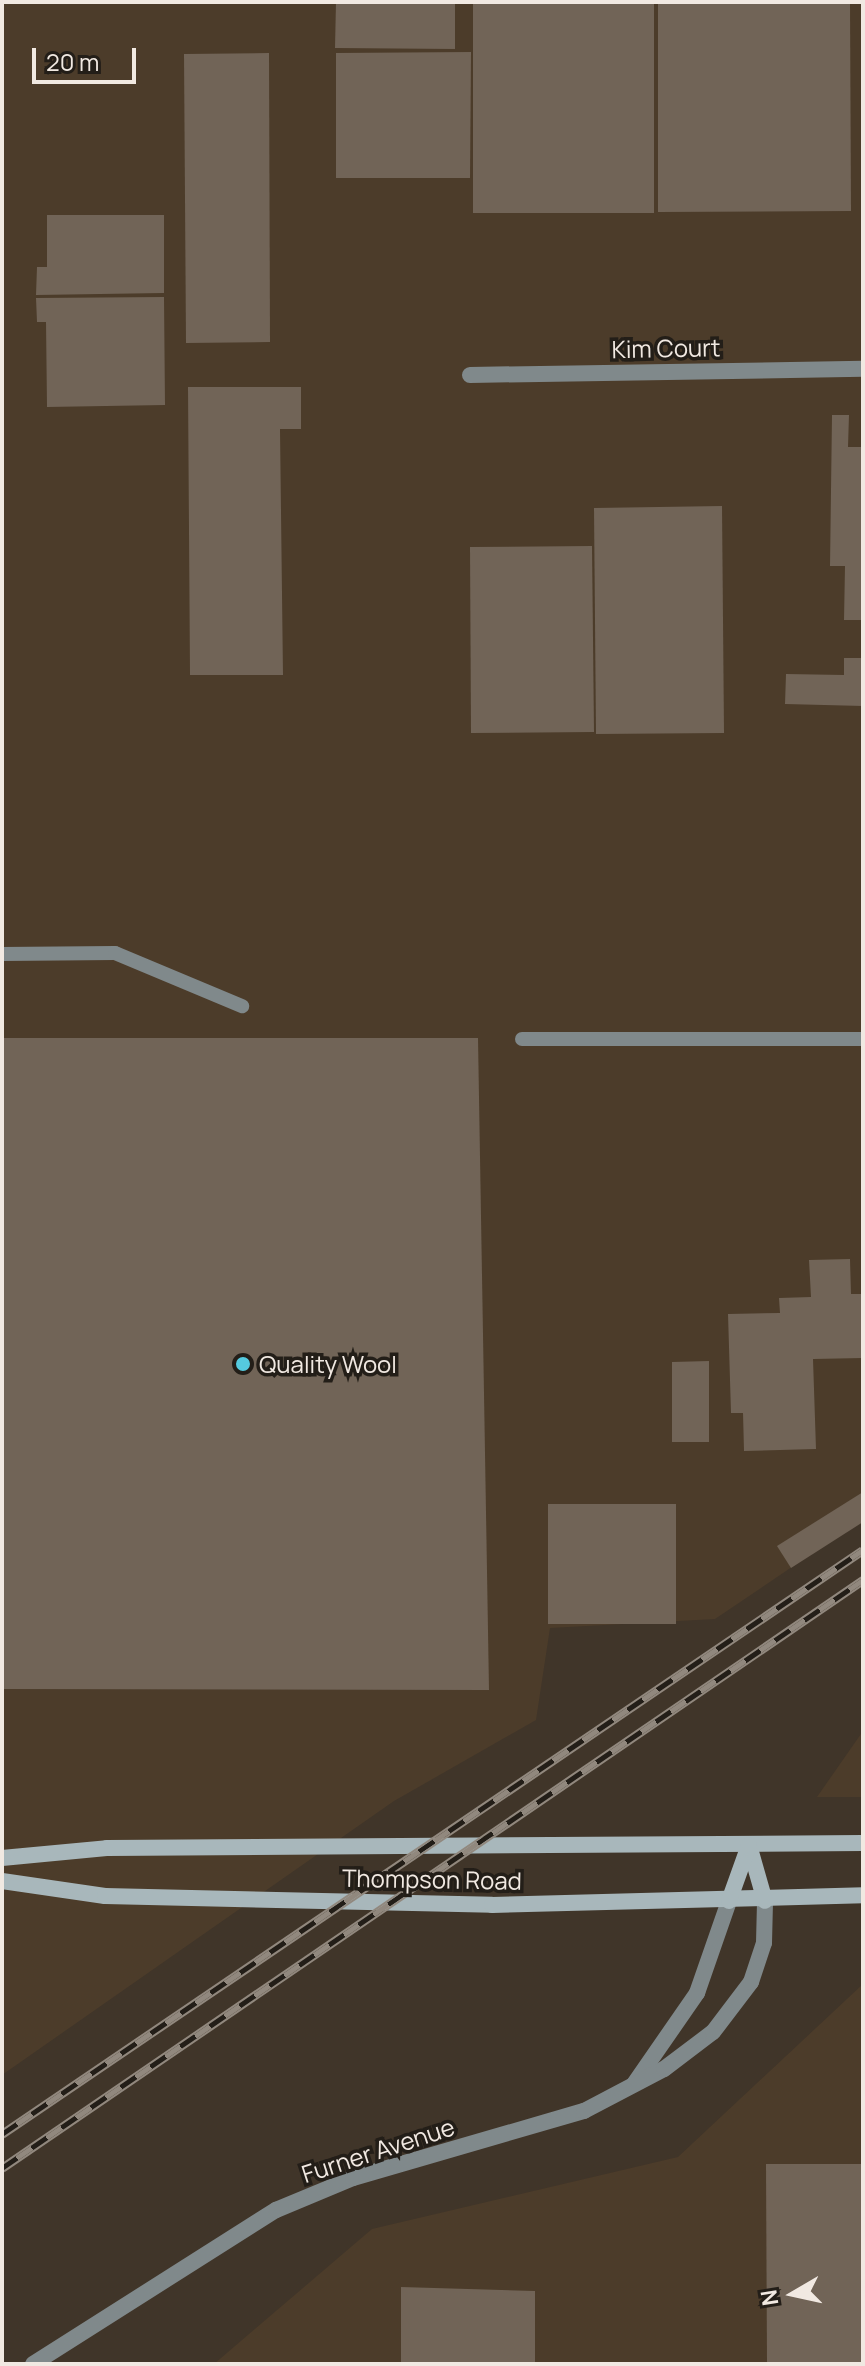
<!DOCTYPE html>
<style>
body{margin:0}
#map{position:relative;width:865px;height:2366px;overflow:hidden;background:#403529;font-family:Manrope,sans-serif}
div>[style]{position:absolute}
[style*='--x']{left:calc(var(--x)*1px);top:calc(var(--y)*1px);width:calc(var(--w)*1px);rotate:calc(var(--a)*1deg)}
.built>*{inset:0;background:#4c3c2a}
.building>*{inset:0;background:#716457}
.service>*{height:14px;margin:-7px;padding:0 7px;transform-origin:7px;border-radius:7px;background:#80898b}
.minor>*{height:16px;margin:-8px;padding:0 8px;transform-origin:8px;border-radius:8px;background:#80898b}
.tertiary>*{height:16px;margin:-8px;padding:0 8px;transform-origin:8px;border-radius:8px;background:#80898b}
.secondary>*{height:16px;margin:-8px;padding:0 8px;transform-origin:8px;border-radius:8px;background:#a8b7bb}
.rail>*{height:9px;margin-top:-4.5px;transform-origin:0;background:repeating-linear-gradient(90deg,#231e18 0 18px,#91887e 0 36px);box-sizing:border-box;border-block:2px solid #91887e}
.dots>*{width:22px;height:22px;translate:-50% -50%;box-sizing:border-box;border:4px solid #231e18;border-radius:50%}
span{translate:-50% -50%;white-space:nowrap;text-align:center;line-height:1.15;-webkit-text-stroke:7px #231e18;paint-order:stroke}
.street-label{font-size:24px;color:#f1e9e2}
.poi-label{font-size:24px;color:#f1e9e2}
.left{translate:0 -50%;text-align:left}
.frame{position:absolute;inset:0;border:4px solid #f1e9e2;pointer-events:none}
.north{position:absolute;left:753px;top:2254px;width:80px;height:80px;-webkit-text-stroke:6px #231e18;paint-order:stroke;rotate:261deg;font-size:22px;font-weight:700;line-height:32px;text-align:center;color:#f1e9e2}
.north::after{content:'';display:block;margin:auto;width:28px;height:36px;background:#f1e9e2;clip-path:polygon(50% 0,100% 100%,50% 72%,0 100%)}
.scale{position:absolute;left:32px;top:48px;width:104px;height:36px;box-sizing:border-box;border:4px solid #f1e9e2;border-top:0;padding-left:10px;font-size:24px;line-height:28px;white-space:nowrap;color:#f1e9e2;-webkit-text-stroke:6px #231e18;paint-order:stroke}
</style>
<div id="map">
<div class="built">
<i style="clip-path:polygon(2px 2px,863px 2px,863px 1519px,715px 1619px,550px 1628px,536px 1720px,394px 1801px,2px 2075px)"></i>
<i style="clip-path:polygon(863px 1731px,863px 1797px,817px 1797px)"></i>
<i style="clip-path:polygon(863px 1984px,863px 2364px,214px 2364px,372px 2229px,678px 2157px)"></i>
</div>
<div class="building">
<i style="clip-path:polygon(336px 2px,455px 2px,455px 49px,335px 48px)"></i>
<i style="clip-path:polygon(473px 2px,654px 2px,654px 213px,473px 213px)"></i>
<i style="clip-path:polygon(658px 2px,850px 2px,851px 211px,658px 212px)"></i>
<i style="clip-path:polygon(471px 52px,470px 178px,336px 178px,336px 53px)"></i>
<i style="clip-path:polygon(269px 53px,270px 342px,186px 343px,184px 54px)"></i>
<i style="clip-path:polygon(47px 215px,164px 215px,164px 293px,36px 295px,37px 267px,47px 267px)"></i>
<i style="clip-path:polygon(164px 297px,165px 405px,47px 407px,46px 322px,37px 322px,36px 298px)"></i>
<i style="clip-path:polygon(188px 387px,301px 387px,301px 429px,280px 429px,283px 675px,190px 675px)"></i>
<i style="clip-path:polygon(832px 415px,849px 415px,848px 447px,863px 447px,863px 620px,844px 620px,845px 566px,830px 566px)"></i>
<i style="clip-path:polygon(722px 506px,724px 733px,596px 734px,594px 508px)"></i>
<i style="clip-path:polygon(592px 546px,594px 732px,471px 733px,470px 547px)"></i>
<i style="clip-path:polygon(844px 658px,863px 658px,863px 706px,785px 704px,786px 674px,844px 675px)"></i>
<i style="clip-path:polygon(2px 1038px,478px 1038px,489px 1690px,2px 1689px)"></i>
<i style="clip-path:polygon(850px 1259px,851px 1294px,863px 1294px,863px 1358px,813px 1359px,816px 1449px,744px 1451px,743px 1413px,731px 1413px,728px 1314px,780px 1313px,779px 1298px,811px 1297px,809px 1260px)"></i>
<i style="clip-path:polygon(709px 1361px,709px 1442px,672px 1442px,672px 1362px)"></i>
<i style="clip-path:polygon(863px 1492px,863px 1522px,791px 1568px,777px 1546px)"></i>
<i style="clip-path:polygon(548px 1504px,676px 1504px,676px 1624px,548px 1624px)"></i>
<i style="clip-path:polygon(766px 2164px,863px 2164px,863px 2364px,767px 2364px)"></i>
<i style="clip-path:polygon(401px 2287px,535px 2291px,535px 2364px,401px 2364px)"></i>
</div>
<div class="service">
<i style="--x:2;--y:954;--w:113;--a:-0.5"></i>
<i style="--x:115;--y:953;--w:138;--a:22.7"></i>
<i style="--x:522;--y:1039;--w:341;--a:0"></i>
</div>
<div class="minor">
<i style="--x:470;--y:375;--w:393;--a:-0.9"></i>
</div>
<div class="tertiary">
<i style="--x:634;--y:2084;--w:111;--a:-55.3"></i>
<i style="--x:697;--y:1993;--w:97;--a:-70.8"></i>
<i style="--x:33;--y:2364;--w:288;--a:-32.4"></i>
<i style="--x:276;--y:2210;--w:83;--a:-22.6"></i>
<i style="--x:353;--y:2178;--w:241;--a:-16.2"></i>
<i style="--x:584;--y:2111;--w:90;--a:-27.7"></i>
<i style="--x:664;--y:2069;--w:61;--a:-37.1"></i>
<i style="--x:713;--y:2032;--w:63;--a:-52.8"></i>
<i style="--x:751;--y:1982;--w:41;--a:-71.6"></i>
<i style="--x:764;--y:1943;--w:42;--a:-88.6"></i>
</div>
<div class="secondary">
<i style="--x:749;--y:1845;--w:58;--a:74.1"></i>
<i style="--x:2;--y:1858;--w:105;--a:-5.4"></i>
<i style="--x:107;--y:1848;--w:756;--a:-0.38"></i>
<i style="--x:2;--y:1881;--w:104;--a:8.3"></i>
<i style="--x:105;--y:1896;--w:387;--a:1.3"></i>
<i style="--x:492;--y:1905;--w:371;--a:-1.5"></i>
<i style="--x:729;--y:1901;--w:59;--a:-70.3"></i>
</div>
<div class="rail">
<i style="--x:2;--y:2134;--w:1040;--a:-34.15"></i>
<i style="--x:2;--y:2168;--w:1043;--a:-34.33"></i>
</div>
<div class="dots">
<i style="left:243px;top:1364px;background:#55cadf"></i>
</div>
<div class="street-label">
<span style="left:666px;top:348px;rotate:-1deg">Kim Court</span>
<span style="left:432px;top:1879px;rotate:1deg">Thompson Road</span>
<span style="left:378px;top:2150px;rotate:-18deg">Furner Avenue</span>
</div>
<div class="poi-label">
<span class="left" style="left:259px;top:1364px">Quality Wool</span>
</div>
<div class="frame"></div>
<div class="north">N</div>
<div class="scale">20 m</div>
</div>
